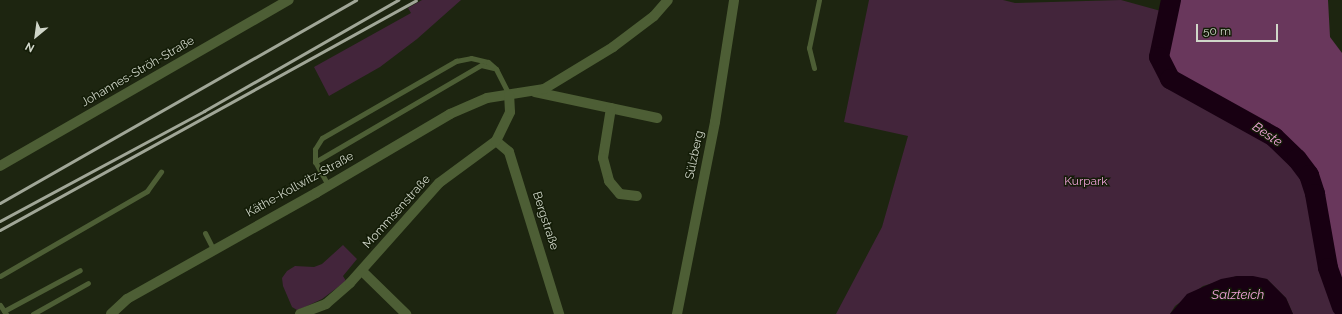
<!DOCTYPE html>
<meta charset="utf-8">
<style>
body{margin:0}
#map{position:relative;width:1342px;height:314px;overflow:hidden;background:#1d2510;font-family:Raleway,sans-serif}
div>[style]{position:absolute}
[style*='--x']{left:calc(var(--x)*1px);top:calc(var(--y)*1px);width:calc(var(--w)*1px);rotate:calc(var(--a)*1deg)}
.green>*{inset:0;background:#43253b}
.forest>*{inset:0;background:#69375c}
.water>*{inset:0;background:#180012}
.river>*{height:20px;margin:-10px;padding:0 10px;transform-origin:10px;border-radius:10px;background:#180012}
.service>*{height:5px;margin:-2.5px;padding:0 2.5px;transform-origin:2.5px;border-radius:2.5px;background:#4d5e35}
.minor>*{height:10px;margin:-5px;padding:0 5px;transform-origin:5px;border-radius:5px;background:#4d5e35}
.tertiary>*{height:10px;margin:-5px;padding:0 5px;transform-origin:5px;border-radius:5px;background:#4d5e35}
.rail>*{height:3px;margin:-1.5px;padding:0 1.5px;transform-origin:1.5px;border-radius:1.5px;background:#a0a697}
span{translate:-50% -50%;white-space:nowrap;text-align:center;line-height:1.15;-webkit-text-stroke:3px #131c07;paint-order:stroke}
.street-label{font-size:12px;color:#d0d6c9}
.park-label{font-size:12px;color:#f2a4dc}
.water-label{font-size:13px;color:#f3a4dc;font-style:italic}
.north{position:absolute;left:16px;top:16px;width:40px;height:40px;-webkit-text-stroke:3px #131c07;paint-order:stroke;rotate:209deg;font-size:11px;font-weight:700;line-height:16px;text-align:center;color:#d0d6c9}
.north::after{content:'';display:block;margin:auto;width:14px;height:18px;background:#d0d6c9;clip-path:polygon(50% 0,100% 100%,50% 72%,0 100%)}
.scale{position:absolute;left:1196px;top:24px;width:82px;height:18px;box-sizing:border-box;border:2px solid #d0d6c9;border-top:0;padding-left:5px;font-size:12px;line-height:14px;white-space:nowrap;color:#d0d6c9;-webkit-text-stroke:3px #131c07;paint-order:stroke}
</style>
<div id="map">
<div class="green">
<i style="clip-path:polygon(422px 0,461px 0,417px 39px,380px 67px,329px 96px,314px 67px,411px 13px,408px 8px)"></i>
<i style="clip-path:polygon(869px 0,1003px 0,1015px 3px,1121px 0,1168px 13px,1159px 57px,1170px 79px,1274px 137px,1297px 159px,1309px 175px,1315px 194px,1328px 268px,1342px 314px,1293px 314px,1286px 298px,1267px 279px,1237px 276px,1203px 286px,1175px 306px,1170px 314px,836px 314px,882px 227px,908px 136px,844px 122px)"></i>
<i style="clip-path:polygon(343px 245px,357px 259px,343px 276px,346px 281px,322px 299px,305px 307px,297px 310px,292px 307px,283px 286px,282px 278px,287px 271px,295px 266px,314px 267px,322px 264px)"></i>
</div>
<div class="forest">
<i style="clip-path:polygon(1171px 0,1328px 0,1330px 37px,1342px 53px,1342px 307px,1328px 268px,1315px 194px,1309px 175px,1298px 159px,1274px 136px,1170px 79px,1159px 57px)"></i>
</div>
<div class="water">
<i style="clip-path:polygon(1237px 276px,1253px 276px,1267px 279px,1286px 298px,1293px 314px,1170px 314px,1187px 294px,1221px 279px)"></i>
</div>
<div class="river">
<i style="--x:1171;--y:0;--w:58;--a:101.9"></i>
<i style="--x:1159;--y:57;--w:25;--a:63"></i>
<i style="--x:1170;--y:79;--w:119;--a:29.1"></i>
<i style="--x:1274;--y:137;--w:32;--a:44"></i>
<i style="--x:1297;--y:159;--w:20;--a:53"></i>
<i style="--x:1309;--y:175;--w:20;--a:72"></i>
<i style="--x:1315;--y:194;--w:75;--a:80"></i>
<i style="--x:1328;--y:268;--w:41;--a:70.3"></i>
</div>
<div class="service">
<i style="--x:814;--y:68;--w:21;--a:-104"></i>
<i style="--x:809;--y:48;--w:49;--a:-78.2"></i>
<i style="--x:315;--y:162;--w:192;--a:-30.3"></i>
<i style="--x:481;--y:65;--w:12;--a:14"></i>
<i style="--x:328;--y:185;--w:26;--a:-119"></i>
<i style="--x:315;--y:162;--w:13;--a:-90"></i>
<i style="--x:315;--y:149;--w:13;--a:-58"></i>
<i style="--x:322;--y:138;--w:155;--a:-29.9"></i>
<i style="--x:456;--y:61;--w:15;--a:-11"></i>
<i style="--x:471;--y:58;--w:17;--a:13"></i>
<i style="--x:488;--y:62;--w:11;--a:41"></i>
<i style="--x:496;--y:69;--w:29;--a:63"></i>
<i style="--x:205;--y:233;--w:18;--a:63"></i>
<i style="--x:0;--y:276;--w:170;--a:-30"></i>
<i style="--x:147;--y:191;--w:24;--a:-54"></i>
<i style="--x:0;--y:305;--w:11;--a:56"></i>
<i style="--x:4;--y:311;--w:86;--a:-28.3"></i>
<i style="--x:33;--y:314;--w:63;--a:-29.4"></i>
</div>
<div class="minor">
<i style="--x:535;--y:92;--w:125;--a:12"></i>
<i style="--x:611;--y:108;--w:51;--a:99.1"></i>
<i style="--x:603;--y:158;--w:24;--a:75"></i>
<i style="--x:609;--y:181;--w:17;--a:50"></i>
<i style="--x:620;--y:194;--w:17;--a:7"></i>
<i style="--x:496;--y:141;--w:17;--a:40"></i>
<i style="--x:509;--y:152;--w:170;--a:72.8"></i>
<i style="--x:0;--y:166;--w:333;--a:-29.9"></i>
<i style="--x:362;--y:271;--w:62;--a:44.3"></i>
<i style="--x:111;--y:314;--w:22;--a:-43"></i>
<i style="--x:127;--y:299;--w:217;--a:-29.3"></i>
<i style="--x:316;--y:193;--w:156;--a:-30.5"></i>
<i style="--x:450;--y:114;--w:40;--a:-23.4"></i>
<i style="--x:487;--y:98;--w:58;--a:-9"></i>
<i style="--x:544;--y:89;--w:81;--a:-31.3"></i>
<i style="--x:613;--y:47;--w:51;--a:-37.1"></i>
<i style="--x:654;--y:16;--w:21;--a:-49"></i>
<i style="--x:300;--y:314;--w:28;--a:-21"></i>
<i style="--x:326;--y:304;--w:32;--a:-41"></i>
<i style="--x:350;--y:283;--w:134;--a:-48.3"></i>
<i style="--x:439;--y:183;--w:71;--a:-36.4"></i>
<i style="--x:496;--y:141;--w:32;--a:-64"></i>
<i style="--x:510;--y:112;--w:17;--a:-93"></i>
</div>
<div class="tertiary">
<i style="--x:677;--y:314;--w:196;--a:-78.8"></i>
<i style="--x:715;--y:122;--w:123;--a:-81.1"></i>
</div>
<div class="rail">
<i style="--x:0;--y:203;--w:410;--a:-29.7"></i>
<i style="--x:0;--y:221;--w:232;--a:-28.3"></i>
<i style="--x:204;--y:111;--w:224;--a:-29.8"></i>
<i style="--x:0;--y:230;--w:475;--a:-28.9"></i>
</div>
<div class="street-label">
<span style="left:138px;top:72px;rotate:-30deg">Johannes-Ströh-Straße</span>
<span style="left:695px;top:155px;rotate:-78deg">Sülzberg</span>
<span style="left:300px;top:185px;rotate:-29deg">Käthe-Kollwitz-Straße</span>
<span style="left:397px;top:212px;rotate:-48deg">Mommsenstraße</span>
<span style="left:545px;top:221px;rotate:72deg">Bergstraße</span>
</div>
<div class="park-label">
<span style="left:1086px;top:182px">Kurpark</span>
</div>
<div class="water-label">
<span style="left:1267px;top:135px;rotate:34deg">Beste</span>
<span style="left:1238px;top:295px">Salzteich</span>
</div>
<div class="north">N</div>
<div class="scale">50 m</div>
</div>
